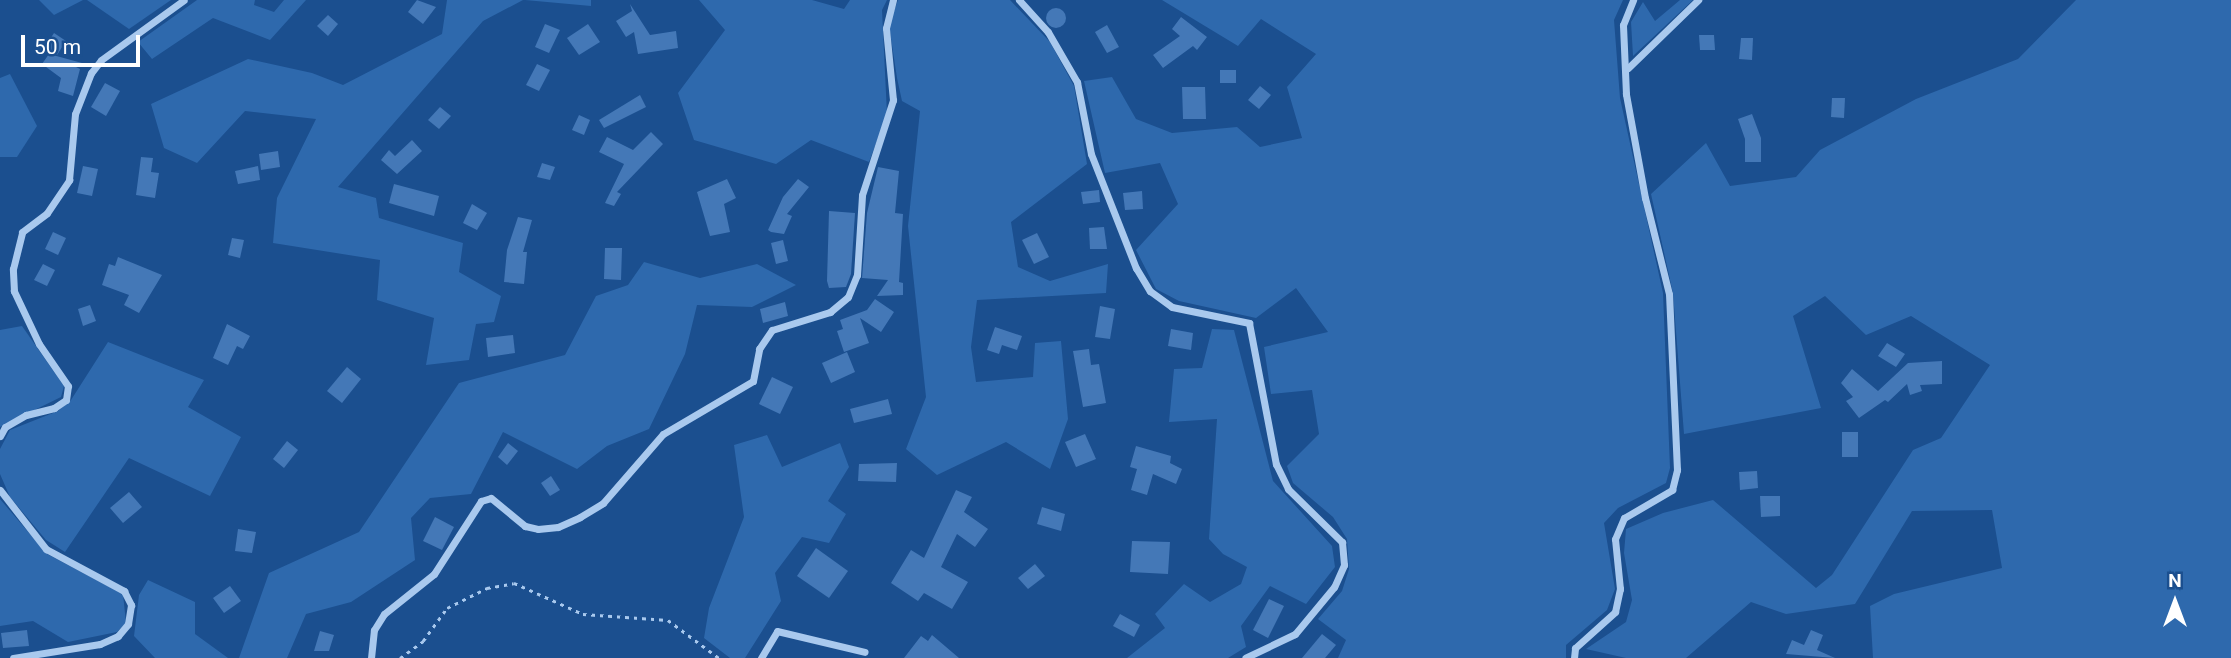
<!DOCTYPE html>
<style>
body{margin:0}
#map{position:relative;width:2231px;height:658px;overflow:hidden;background:#1b4f8f;font-family:Roboto,sans-serif}
div>[style]{position:absolute}
[style*='--x']{left:calc(var(--x)*1px);top:calc(var(--y)*1px);width:calc(var(--w)*1px);rotate:calc(var(--a)*1deg)}
.green>*{inset:0;background:#2e69ad}
.building>*{inset:0;background:#4478b7}
.round{border-radius:50%}
.path>*{height:2.5px;margin-top:-1.25px;transform-origin:0;background:repeating-linear-gradient(90deg,#a9c9ee 0 3.5px,transparent 0 8.5px)}
.street>*{height:7px;margin:-3.5px;padding:0 3.5px;transform-origin:3.5px;border-radius:3.5px;background:#a9c9ee}
span{translate:-50% -50%;white-space:nowrap;text-align:center;line-height:1.15;-webkit-text-stroke:5px #1b4f8f;paint-order:stroke}
.north{position:absolute;left:2140px;top:567px;width:70px;height:70px;-webkit-text-stroke:5px #1b4f8f;paint-order:stroke;rotate:0deg;font-size:19px;font-weight:700;line-height:28px;text-align:center;color:#fff}
.north::after{content:'';display:block;margin:auto;width:24px;height:32px;background:#fff;clip-path:polygon(50% 0,100% 100%,50% 72%,0 100%)}
.scale{position:absolute;left:21px;top:35px;width:119px;height:32px;box-sizing:border-box;border:4px solid #fff;border-top:0;padding-left:9px;font-size:21px;line-height:24px;white-space:nowrap;color:#fff;-webkit-text-stroke:5px #1b4f8f;paint-order:stroke}
</style>
<div id="map">
<div class="green">
<i style="clip-path:polygon(39px 0,83px 0,54px 15px)"></i>
<i style="clip-path:polygon(87px 0,171px 0,129px 29px)"></i>
<i style="clip-path:polygon(197px 0,255px 0,254px 5px,274px 12px,284px 0,306px 0,270px 40px,213px 18px,152px 59px,138px 42px)"></i>
<i style="clip-path:polygon(447px 0,523px 0,483px 21px,338px 187px,376px 198px,379px 218px,463px 243px,459px 272px,501px 296px,494px 322px,476px 324px,469px 360px,426px 365px,434px 318px,377px 300px,380px 260px,273px 243px,277px 198px,316px 119px,245px 111px,197px 163px,164px 148px,151px 104px,248px 59px,312px 73px,343px 85px,442px 34px)"></i>
<i style="clip-path:polygon(525px 0,591px 0,591px 6px)"></i>
<i style="clip-path:polygon(699px 0,812px 0,844px 9px,850px 0,887px 0,882px 10px,887px 114px,869px 162px,811px 140px,776px 164px,694px 140px,678px 93px,725px 30px)"></i>
<i style="clip-path:polygon(898px 0,1010px 0,1050px 42px,1074px 86px,1087px 164px,1011px 222px,1018px 267px,1050px 281px,1108px 264px,1106px 293px,977px 300px,971px 347px,976px 382px,1033px 377px,1035px 343px,1061px 341px,1068px 419px,1050px 469px,1006px 442px,937px 475px,906px 449px,926px 397px,908px 226px,920px 111px,902px 101px,897px 78px,889px 25px)"></i>
<i style="clip-path:polygon(1162px 0,1623px 0,1614px 20px,1620px 98px,1663px 293px,1670px 468px,1666px 483px,1618px 508px,1604px 523px,1615px 589px,1607px 610px,1566px 645px,1566px 658px,1338px 658px,1346px 640px,1318px 619px,1342px 591px,1349px 569px,1347px 539px,1333px 517px,1293px 483px,1287px 466px,1319px 434px,1312px 390px,1271px 394px,1264px 347px,1328px 332px,1296px 288px,1256px 318px,1179px 301px,1156px 289px,1136px 250px,1178px 204px,1160px 163px,1105px 173px,1084px 81px,1112px 77px,1136px 119px,1172px 133px,1237px 127px,1260px 147px,1302px 138px,1287px 87px,1316px 54px,1261px 19px,1238px 46px)"></i>
<i style="clip-path:polygon(1680px 0,1693px 0,1633px 56px,1631px 22px,1643px 2px,1655px 21px)"></i>
<i style="clip-path:polygon(2076px 0,2231px 0,2231px 658px,1873px 658px,1870px 606px,1894px 594px,2002px 568px,1992px 510px,1912px 511px,1855px 604px,1786px 614px,1751px 602px,1686px 658px,1626px 658px,1586px 649px,1626px 622px,1632px 600px,1624px 553px,1626px 529px,1663px 513px,1713px 500px,1816px 588px,1832px 575px,1913px 450px,1941px 438px,1990px 365px,1911px 316px,1866px 335px,1825px 296px,1793px 316px,1821px 408px,1684px 434px,1673px 293px,1651px 194px,1706px 143px,1730px 186px,1796px 177px,1820px 150px,1916px 99px,2018px 59px)"></i>
<i style="clip-path:polygon(10px 74px,37px 126px,17px 157px,0 157px,0 78px)"></i>
<i style="clip-path:polygon(644px 262px,700px 278px,757px 264px,796px 285px,752px 307px,697px 305px,685px 354px,649px 429px,607px 446px,577px 469px,503px 432px,471px 494px,430px 498px,411px 518px,415px 560px,351px 602px,306px 614px,287px 658px,239px 658px,269px 573px,359px 532px,459px 383px,565px 355px,596px 296px,628px 285px)"></i>
<i style="clip-path:polygon(22px 326px,64px 386px,61px 397px,0 427px,0 330px)"></i>
<i style="clip-path:polygon(1212px 329px,1234px 330px,1273px 481px,1332px 546px,1335px 567px,1306px 604px,1270px 586px,1241px 626px,1246px 647px,1228px 658px,1127px 658px,1165px 628px,1155px 614px,1184px 584px,1210px 602px,1241px 584px,1247px 567px,1223px 554px,1209px 539px,1217px 419px,1169px 422px,1174px 369px,1202px 368px)"></i>
<i style="clip-path:polygon(108px 342px,204px 380px,188px 407px,241px 437px,210px 496px,129px 458px,65px 552px,46px 540px,10px 497px,0 474px,0 449px,10px 430px,58px 411px,71px 400px)"></i>
<i style="clip-path:polygon(767px 435px,782px 467px,840px 443px,849px 467px,828px 501px,846px 514px,829px 543px,802px 537px,775px 573px,781px 601px,745px 658px,730px 658px,704px 638px,709px 608px,744px 517px,734px 445px)"></i>
<i style="clip-path:polygon(0 499px,47px 554px,123px 594px,126px 623px,117px 632px,68px 642px,33px 621px,0 626px)"></i>
<i style="clip-path:polygon(148px 580px,195px 602px,195px 634px,228px 658px,155px 658px,134px 636px,139px 595px)"></i>
</div>
<div class="building">
<i style="clip-path:polygon(417px 0,436px 7px,423px 24px,408px 12px)"></i>
<i style="clip-path:polygon(630px 4px,650px 35px,676px 31px,678px 48px,638px 54px,634px 32px,626px 37px,616px 21px,632px 11px)"></i>
<i class="round" style="left:1046px;top:8px;width:20px;height:20px"></i>
<i style="clip-path:polygon(328px 15px,338px 24px,328px 36px,317px 26px)"></i>
<i style="clip-path:polygon(1181px 17px,1207px 37px,1197px 50px,1193px 46px,1163px 68px,1153px 55px,1180px 36px,1172px 29px)"></i>
<i style="clip-path:polygon(545px 24px,560px 30px,549px 53px,535px 47px)"></i>
<i style="clip-path:polygon(588px 24px,600px 42px,579px 55px,567px 38px)"></i>
<i style="clip-path:polygon(1107px 25px,1119px 47px,1107px 53px,1095px 32px)"></i>
<i style="clip-path:polygon(54px 33px,66px 41px,57px 55px,45px 47px)"></i>
<i style="clip-path:polygon(1699px 35px,1714px 35px,1715px 50px,1700px 50px)"></i>
<i style="clip-path:polygon(1741px 38px,1753px 38px,1752px 60px,1739px 59px)"></i>
<i style="clip-path:polygon(49px 54px,82px 63px,76px 67px,80px 69px,73px 96px,58px 91px,61px 78px,42px 64px)"></i>
<i style="clip-path:polygon(537px 64px,550px 70px,539px 91px,526px 85px)"></i>
<i style="clip-path:polygon(1220px 70px,1236px 70px,1236px 83px,1220px 83px)"></i>
<i style="clip-path:polygon(105px 83px,120px 91px,106px 116px,91px 107px)"></i>
<i style="clip-path:polygon(1260px 86px,1271px 95px,1259px 109px,1248px 100px)"></i>
<i style="clip-path:polygon(1182px 87px,1205px 87px,1206px 119px,1183px 119px)"></i>
<i style="clip-path:polygon(640px 95px,646px 107px,604px 128px,599px 120px)"></i>
<i style="clip-path:polygon(1832px 98px,1845px 98px,1844px 118px,1831px 117px)"></i>
<i style="clip-path:polygon(440px 107px,451px 116px,439px 129px,428px 120px)"></i>
<i style="clip-path:polygon(1752px 114px,1761px 138px,1761px 162px,1745px 162px,1745px 139px,1738px 119px)"></i>
<i style="clip-path:polygon(579px 115px,590px 120px,584px 135px,572px 130px)"></i>
<i style="clip-path:polygon(651px 132px,663px 144px,617px 192px,621px 194px,614px 206px,605px 203px,624px 164px,599px 152px,607px 137px,633px 150px)"></i>
<i style="clip-path:polygon(412px 140px,422px 151px,397px 174px,381px 160px,389px 150px,395px 156px)"></i>
<i style="clip-path:polygon(278px 151px,280px 167px,261px 170px,259px 154px)"></i>
<i style="clip-path:polygon(141px 157px,153px 158px,151px 172px,159px 173px,155px 198px,136px 195px)"></i>
<i style="clip-path:polygon(542px 163px,555px 167px,550px 180px,537px 177px)"></i>
<i style="clip-path:polygon(83px 166px,98px 169px,92px 196px,77px 193px)"></i>
<i style="clip-path:polygon(258px 166px,260px 180px,238px 184px,235px 171px)"></i>
<i style="clip-path:polygon(878px 167px,899px 171px,895px 213px,903px 214px,899px 282px,903px 283px,903px 295px,877px 296px,888px 280px,862px 278px,867px 213px)"></i>
<i style="clip-path:polygon(727px 179px,736px 198px,724px 204px,730px 232px,710px 236px,697px 192px)"></i>
<i style="clip-path:polygon(798px 179px,809px 187px,787px 214px,792px 216px,784px 234px,771px 232px,768px 230px,783px 197px)"></i>
<i style="clip-path:polygon(394px 184px,439px 196px,434px 216px,389px 203px)"></i>
<i style="clip-path:polygon(1099px 190px,1100px 202px,1083px 204px,1081px 192px)"></i>
<i style="clip-path:polygon(1142px 191px,1143px 209px,1125px 210px,1123px 193px)"></i>
<i style="clip-path:polygon(472px 204px,487px 213px,477px 230px,463px 223px)"></i>
<i style="clip-path:polygon(829px 211px,855px 213px,851px 274px,846px 287px,829px 288px,827px 281px)"></i>
<i style="clip-path:polygon(518px 217px,532px 220px,523px 252px,527px 252px,524px 284px,504px 282px,507px 250px)"></i>
<i style="clip-path:polygon(1104px 227px,1107px 249px,1090px 249px,1089px 228px)"></i>
<i style="clip-path:polygon(53px 232px,66px 238px,58px 255px,45px 249px)"></i>
<i style="clip-path:polygon(1037px 233px,1049px 257px,1034px 264px,1022px 240px)"></i>
<i style="clip-path:polygon(232px 238px,244px 240px,240px 258px,228px 255px)"></i>
<i style="clip-path:polygon(783px 240px,788px 261px,776px 264px,771px 243px)"></i>
<i style="clip-path:polygon(605px 248px,622px 248px,621px 280px,604px 279px)"></i>
<i style="clip-path:polygon(118px 257px,162px 275px,139px 313px,124px 305px,129px 295px,102px 285px,109px 264px,115px 266px)"></i>
<i style="clip-path:polygon(43px 264px,55px 270px,47px 286px,34px 280px)"></i>
<i style="clip-path:polygon(875px 299px,894px 312px,881px 332px,860px 318px,869px 343px,844px 352px,837px 331px,843px 329px,840px 320px,867px 310px)"></i>
<i style="clip-path:polygon(785px 302px,788px 316px,763px 323px,760px 309px)"></i>
<i style="clip-path:polygon(90px 305px,96px 321px,83px 326px,78px 309px)"></i>
<i style="clip-path:polygon(1100px 306px,1115px 309px,1110px 339px,1095px 337px)"></i>
<i style="clip-path:polygon(227px 324px,250px 336px,243px 349px,237px 346px,228px 365px,213px 358px)"></i>
<i style="clip-path:polygon(995px 327px,1022px 336px,1017px 350px,1002px 345px,999px 354px,987px 350px)"></i>
<i style="clip-path:polygon(1171px 329px,1193px 333px,1191px 350px,1168px 346px)"></i>
<i style="clip-path:polygon(513px 335px,515px 353px,488px 357px,486px 338px)"></i>
<i style="clip-path:polygon(1887px 343px,1905px 354px,1896px 367px,1878px 356px)"></i>
<i style="clip-path:polygon(1089px 349px,1091px 365px,1099px 364px,1106px 403px,1083px 407px,1073px 351px)"></i>
<i style="clip-path:polygon(847px 352px,855px 372px,831px 383px,822px 363px)"></i>
<i style="clip-path:polygon(1942px 361px,1942px 384px,1920px 385px,1922px 391px,1910px 395px,1907px 384px,1888px 402px,1885px 400px,1859px 418px,1846px 401px,1853px 397px,1841px 383px,1852px 369px,1878px 391px,1908px 363px)"></i>
<i style="clip-path:polygon(347px 367px,361px 379px,342px 403px,327px 391px)"></i>
<i style="clip-path:polygon(772px 377px,793px 387px,780px 414px,759px 404px)"></i>
<i style="clip-path:polygon(888px 399px,892px 414px,854px 423px,850px 409px)"></i>
<i style="clip-path:polygon(1842px 432px,1858px 432px,1858px 457px,1842px 457px)"></i>
<i style="clip-path:polygon(1085px 434px,1096px 459px,1076px 467px,1065px 442px)"></i>
<i style="clip-path:polygon(287px 441px,298px 450px,284px 468px,273px 459px)"></i>
<i style="clip-path:polygon(508px 443px,518px 451px,507px 465px,498px 457px)"></i>
<i style="clip-path:polygon(1136px 446px,1171px 456px,1170px 463px,1182px 469px,1176px 484px,1153px 474px,1147px 495px,1131px 490px,1137px 469px,1130px 467px)"></i>
<i style="clip-path:polygon(897px 463px,896px 482px,858px 481px,859px 464px)"></i>
<i style="clip-path:polygon(1757px 471px,1758px 488px,1740px 490px,1739px 472px)"></i>
<i style="clip-path:polygon(551px 476px,560px 490px,550px 496px,541px 483px)"></i>
<i style="clip-path:polygon(956px 490px,972px 497px,964px 512px,988px 529px,975px 547px,957px 534px,941px 567px,968px 582px,952px 609px,924px 593px,918px 601px,891px 583px,911px 550px,924px 558px)"></i>
<i style="clip-path:polygon(129px 492px,142px 507px,123px 523px,110px 508px)"></i>
<i style="clip-path:polygon(1760px 496px,1780px 496px,1780px 516px,1761px 517px)"></i>
<i style="clip-path:polygon(1042px 507px,1065px 514px,1061px 531px,1037px 524px)"></i>
<i style="clip-path:polygon(435px 517px,454px 527px,442px 550px,423px 541px)"></i>
<i style="clip-path:polygon(238px 529px,256px 532px,252px 553px,235px 551px)"></i>
<i style="clip-path:polygon(1132px 541px,1170px 542px,1168px 574px,1130px 572px)"></i>
<i style="clip-path:polygon(816px 548px,848px 571px,829px 598px,797px 576px)"></i>
<i style="clip-path:polygon(1035px 564px,1045px 576px,1028px 589px,1018px 578px)"></i>
<i style="clip-path:polygon(230px 586px,241px 601px,224px 613px,213px 598px)"></i>
<i style="clip-path:polygon(1269px 599px,1284px 606px,1268px 638px,1253px 630px)"></i>
<i style="clip-path:polygon(1120px 614px,1140px 625px,1134px 637px,1113px 626px)"></i>
<i style="clip-path:polygon(27px 630px,29px 646px,3px 648px,1px 633px)"></i>
<i style="clip-path:polygon(1811px 630px,1823px 635px,1817px 650px,1835px 658px,1786px 654px,1792px 640px,1804px 645px)"></i>
<i style="clip-path:polygon(320px 631px,334px 635px,329px 651px,314px 651px)"></i>
<i style="clip-path:polygon(1322px 634px,1336px 645px,1325px 658px,1302px 658px)"></i>
<i style="clip-path:polygon(932px 635px,959px 658px,904px 658px,921px 636px,928px 641px)"></i>
</div>
<div class="path">
<i style="--x:400;--y:658;--w:29;--a:-36"></i>
<i style="--x:423;--y:641;--w:41;--a:-54"></i>
<i style="--x:447;--y:608;--w:45;--a:-26.6"></i>
<i style="--x:487;--y:588;--w:27;--a:-10"></i>
<i style="--x:514;--y:583;--w:76;--a:24.2"></i>
<i style="--x:583;--y:614;--w:85;--a:4"></i>
<i style="--x:668;--y:620;--w:64;--a:36.7"></i>
</div>
<div class="street">
<i style="--x:1019;--y:0;--w:43;--a:47.8"></i>
<i style="--x:1048;--y:32;--w:58;--a:59.9"></i>
<i style="--x:1077;--y:82;--w:73;--a:79"></i>
<i style="--x:1091;--y:154;--w:123;--a:68.5"></i>
<i style="--x:1136;--y:268;--w:27;--a:59"></i>
<i style="--x:1150;--y:291;--w:27;--a:36"></i>
<i style="--x:1172;--y:307;--w:79;--a:11.7"></i>
<i style="--x:1249;--y:323;--w:144;--a:79.2"></i>
<i style="--x:1276;--y:464;--w:28;--a:64"></i>
<i style="--x:1288;--y:489;--w:76;--a:44.5"></i>
<i style="--x:1342;--y:542;--w:23;--a:85"></i>
<i style="--x:1344;--y:565;--w:24;--a:114"></i>
<i style="--x:1334;--y:587;--w:61;--a:129.7"></i>
<i style="--x:1295;--y:634;--w:55;--a:154.4"></i>
<i style="--x:1628;--y:68;--w:98;--a:-44.2"></i>
<i style="--x:0;--y:436;--w:10;--a:-61"></i>
<i style="--x:5;--y:427;--w:24;--a:-30"></i>
<i style="--x:26;--y:415;--w:29;--a:-14"></i>
<i style="--x:54;--y:408;--w:14;--a:-34"></i>
<i style="--x:66;--y:400;--w:14;--a:-82"></i>
<i style="--x:68;--y:386;--w:51;--a:-124.6"></i>
<i style="--x:39;--y:344;--w:59;--a:-115.3"></i>
<i style="--x:14;--y:291;--w:22;--a:-93"></i>
<i style="--x:13;--y:269;--w:38;--a:-76"></i>
<i style="--x:22;--y:232;--w:31;--a:-37"></i>
<i style="--x:47;--y:213;--w:40;--a:-56"></i>
<i style="--x:69;--y:180;--w:66;--a:-84.8"></i>
<i style="--x:75;--y:114;--w:44;--a:-68.7"></i>
<i style="--x:91;--y:73;--w:16;--a:-52"></i>
<i style="--x:101;--y:60;--w:102;--a:-35.9"></i>
<i style="--x:0;--y:490;--w:75;--a:52.1"></i>
<i style="--x:46;--y:549;--w:89;--a:28.3"></i>
<i style="--x:124;--y:591;--w:16;--a:63"></i>
<i style="--x:131;--y:605;--w:19;--a:99"></i>
<i style="--x:128;--y:624;--w:16;--a:130"></i>
<i style="--x:118;--y:636;--w:20;--a:156"></i>
<i style="--x:100;--y:644;--w:88;--a:170.9"></i>
<i style="--x:371;--y:658;--w:28;--a:-84"></i>
<i style="--x:374;--y:630;--w:19;--a:-58"></i>
<i style="--x:384;--y:614;--w:64;--a:-38.7"></i>
<i style="--x:434;--y:574;--w:87;--a:-57.2"></i>
<i style="--x:481;--y:501;--w:10;--a:-17"></i>
<i style="--x:491;--y:498;--w:44;--a:39.5"></i>
<i style="--x:525;--y:526;--w:13;--a:13"></i>
<i style="--x:538;--y:529;--w:20;--a:-6"></i>
<i style="--x:558;--y:527;--w:24;--a:-24"></i>
<i style="--x:580;--y:517;--w:27;--a:-31"></i>
<i style="--x:603;--y:503;--w:91;--a:-49"></i>
<i style="--x:663;--y:434;--w:104;--a:-30.5"></i>
<i style="--x:753;--y:381;--w:33;--a:-79"></i>
<i style="--x:759;--y:349;--w:23;--a:-56"></i>
<i style="--x:772;--y:330;--w:61;--a:-17.2"></i>
<i style="--x:830;--y:312;--w:23;--a:-40"></i>
<i style="--x:848;--y:297;--w:24;--a:-68"></i>
<i style="--x:857;--y:275;--w:80;--a:-86.4"></i>
<i style="--x:862;--y:195;--w:100;--a:-71.9"></i>
<i style="--x:893;--y:100;--w:72;--a:-95.6"></i>
<i style="--x:886;--y:28;--w:29;--a:-76"></i>
<i style="--x:761;--y:658;--w:31;--a:-59"></i>
<i style="--x:777;--y:631;--w:90;--a:13.4"></i>
<i style="--x:1574;--y:658;--w:10;--a:-84"></i>
<i style="--x:1575;--y:648;--w:54;--a:-42"></i>
<i style="--x:1615;--y:612;--w:24;--a:-78"></i>
<i style="--x:1620;--y:589;--w:50;--a:-95.7"></i>
<i style="--x:1615;--y:539;--w:23;--a:-67"></i>
<i style="--x:1624;--y:518;--w:56;--a:-30.3"></i>
<i style="--x:1672;--y:490;--w:21;--a:-76"></i>
<i style="--x:1677;--y:470;--w:176;--a:-92.6"></i>
<i style="--x:1669;--y:294;--w:99;--a:-104"></i>
<i style="--x:1645;--y:198;--w:106;--a:-100.4"></i>
<i style="--x:1626;--y:94;--w:69;--a:-92.5"></i>
<i style="--x:1623;--y:25;--w:27;--a:-68"></i>
</div>
<div class="north">N</div>
<div class="scale">50 m</div>
</div>
